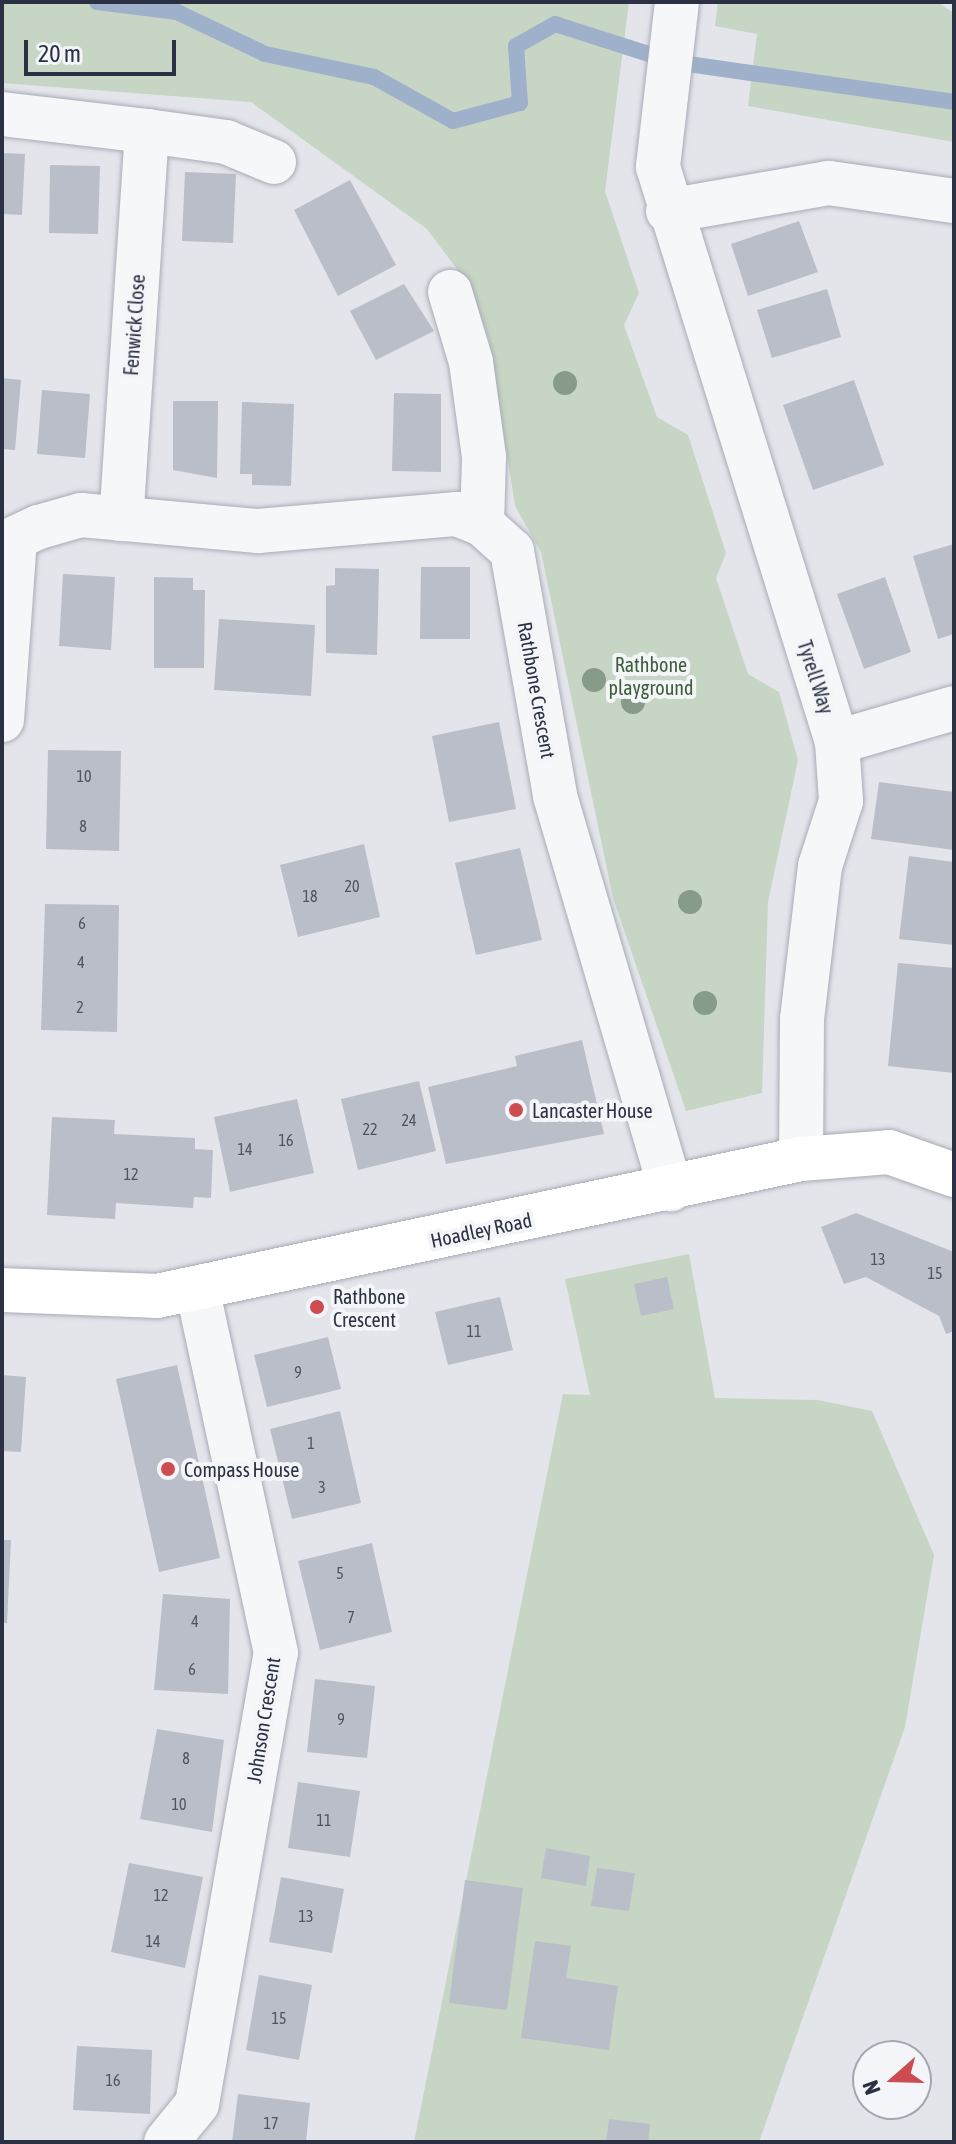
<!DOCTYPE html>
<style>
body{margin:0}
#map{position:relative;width:956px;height:2144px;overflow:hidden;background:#e3e5eb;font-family:"Asap Condensed",sans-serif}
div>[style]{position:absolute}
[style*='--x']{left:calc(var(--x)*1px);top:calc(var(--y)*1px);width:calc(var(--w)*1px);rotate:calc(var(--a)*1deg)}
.green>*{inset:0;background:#c7d5c4}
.stream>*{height:16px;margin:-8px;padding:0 8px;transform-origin:8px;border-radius:8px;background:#9fb0ca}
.building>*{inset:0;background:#babec8}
.roads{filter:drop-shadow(0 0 2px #a8abb5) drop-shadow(0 0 2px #a8abb5)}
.street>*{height:44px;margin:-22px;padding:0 22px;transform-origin:22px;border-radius:22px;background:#f6f7f9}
.secondary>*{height:44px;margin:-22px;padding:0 22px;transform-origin:22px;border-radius:22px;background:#fff}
.trees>*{width:24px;height:24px;margin:-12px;border-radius:50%;background:#879b89}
.dots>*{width:22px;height:22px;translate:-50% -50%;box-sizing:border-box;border:4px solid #f3f5f8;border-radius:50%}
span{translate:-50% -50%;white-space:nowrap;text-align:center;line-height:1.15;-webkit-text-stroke:8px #f3f5f8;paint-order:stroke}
.number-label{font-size:16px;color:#4f5464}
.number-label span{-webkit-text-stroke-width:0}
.street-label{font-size:20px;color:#2b3143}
.park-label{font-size:20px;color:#3c5e39}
.poi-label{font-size:20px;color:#2b3143}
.left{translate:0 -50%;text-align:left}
.frame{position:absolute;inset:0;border:4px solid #2b3143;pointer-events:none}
.north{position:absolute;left:852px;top:2040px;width:80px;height:80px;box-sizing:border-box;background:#f3f5f8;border:2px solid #a3a7b0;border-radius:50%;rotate:250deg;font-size:22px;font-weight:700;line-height:32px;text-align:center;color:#2b3143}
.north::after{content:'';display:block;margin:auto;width:28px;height:36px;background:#cc4c52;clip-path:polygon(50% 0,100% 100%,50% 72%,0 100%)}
.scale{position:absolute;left:24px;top:40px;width:152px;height:36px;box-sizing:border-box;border:4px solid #2b3143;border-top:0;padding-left:10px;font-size:24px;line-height:28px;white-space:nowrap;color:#2b3143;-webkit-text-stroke:6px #f3f5f8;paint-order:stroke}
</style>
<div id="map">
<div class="green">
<i style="clip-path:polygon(2px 2px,629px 2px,605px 191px,639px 293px,624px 325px,657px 417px,688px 435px,726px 553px,716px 578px,748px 674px,779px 692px,798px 760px,768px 902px,762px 1093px,686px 1111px,613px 898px,541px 552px,515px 506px,489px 339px,468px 284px,427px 229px,251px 102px,2px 83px)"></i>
<i style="clip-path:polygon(718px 2px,937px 2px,954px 13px,954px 142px,748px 106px,757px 34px,715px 26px)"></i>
<i style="clip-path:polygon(689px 1254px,715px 1398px,818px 1400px,872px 1411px,934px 1555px,905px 1727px,759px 2142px,414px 2142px,563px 1394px,590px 1395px,565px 1279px)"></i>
</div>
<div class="stream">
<i style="--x:97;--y:2;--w:81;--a:7.1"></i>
<i style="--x:177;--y:12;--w:98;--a:25.5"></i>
<i style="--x:265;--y:54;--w:111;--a:11.9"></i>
<i style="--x:374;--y:77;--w:90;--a:29.1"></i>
<i style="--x:453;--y:121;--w:69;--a:-15"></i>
<i style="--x:520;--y:103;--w:57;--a:-94"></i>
<i style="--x:516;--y:46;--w:45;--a:-29.4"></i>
<i style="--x:555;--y:24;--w:125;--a:17.7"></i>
<i style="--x:674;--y:62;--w:283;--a:8.1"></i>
</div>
<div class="building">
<i style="clip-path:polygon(2px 153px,25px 154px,22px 215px,2px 214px)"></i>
<i style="clip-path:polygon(50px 165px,100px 166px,98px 234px,49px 233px)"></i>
<i style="clip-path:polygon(185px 172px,236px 174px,233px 243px,182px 241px)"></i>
<i style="clip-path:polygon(350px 180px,396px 265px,338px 296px,294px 210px)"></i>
<i style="clip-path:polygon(799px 221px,818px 272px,748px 296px,731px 244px)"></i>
<i style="clip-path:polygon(404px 284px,434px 331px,376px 360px,350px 311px)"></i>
<i style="clip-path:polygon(827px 289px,841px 337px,772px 358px,757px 310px)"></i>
<i style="clip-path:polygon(2px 378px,21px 380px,15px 450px,2px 449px)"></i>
<i style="clip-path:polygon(854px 380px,884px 465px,813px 490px,783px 405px)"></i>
<i style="clip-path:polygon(42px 390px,90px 394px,85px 458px,37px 454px)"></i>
<i style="clip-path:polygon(394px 393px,441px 394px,441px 472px,392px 471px)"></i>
<i style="clip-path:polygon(173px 401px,218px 401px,217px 478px,173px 470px)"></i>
<i style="clip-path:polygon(242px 402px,294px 404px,291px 486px,252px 485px,252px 474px,240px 474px)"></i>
<i style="clip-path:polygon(954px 544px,954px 634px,938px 639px,913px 556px)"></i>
<i style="clip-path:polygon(421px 567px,470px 567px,470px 639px,420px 639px)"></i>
<i style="clip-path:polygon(335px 568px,379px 569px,377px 655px,326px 653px,326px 586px,335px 585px)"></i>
<i style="clip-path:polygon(63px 574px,115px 577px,111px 650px,59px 646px)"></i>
<i style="clip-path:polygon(154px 577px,193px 578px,193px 590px,205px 590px,204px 668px,154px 668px)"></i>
<i style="clip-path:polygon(885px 577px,911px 652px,864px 669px,837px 594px)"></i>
<i style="clip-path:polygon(219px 619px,315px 625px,311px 696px,214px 690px)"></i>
<i style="clip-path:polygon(499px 722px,516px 809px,449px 822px,432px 736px)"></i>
<i style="clip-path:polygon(48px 750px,121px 751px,119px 851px,46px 849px)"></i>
<i style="clip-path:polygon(879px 782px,954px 792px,954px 850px,871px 839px)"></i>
<i style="clip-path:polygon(364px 844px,380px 917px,298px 937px,280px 865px)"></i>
<i style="clip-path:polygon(520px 848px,542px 940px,476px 955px,455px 863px)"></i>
<i style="clip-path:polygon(909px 856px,954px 862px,954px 945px,899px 939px)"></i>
<i style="clip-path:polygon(45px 904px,119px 905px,117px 1032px,41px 1030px)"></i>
<i style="clip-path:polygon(898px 963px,954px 968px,954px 1073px,888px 1066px)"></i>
<i style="clip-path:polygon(582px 1040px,604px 1134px,446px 1164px,428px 1087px,517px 1066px,515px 1056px)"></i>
<i style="clip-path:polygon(419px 1081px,436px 1151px,358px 1170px,341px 1099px)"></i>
<i style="clip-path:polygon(297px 1099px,314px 1173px,230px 1192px,214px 1117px)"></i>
<i style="clip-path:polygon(52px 1117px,115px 1120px,114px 1134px,195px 1138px,195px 1149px,213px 1150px,211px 1198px,194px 1197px,193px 1208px,116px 1203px,115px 1219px,47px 1215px)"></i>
<i style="clip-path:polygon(856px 1213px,954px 1252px,954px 1331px,946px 1334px,939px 1316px,866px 1277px,844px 1284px,821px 1227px)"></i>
<i style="clip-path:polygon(667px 1277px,674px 1309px,641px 1316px,634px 1284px)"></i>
<i style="clip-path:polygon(500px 1297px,513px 1350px,448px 1365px,435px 1312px)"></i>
<i style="clip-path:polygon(328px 1337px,341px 1389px,267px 1407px,254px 1355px)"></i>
<i style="clip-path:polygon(177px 1365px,220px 1558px,159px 1572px,116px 1379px)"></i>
<i style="clip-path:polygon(2px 1375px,26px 1377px,21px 1452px,2px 1451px)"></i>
<i style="clip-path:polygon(340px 1411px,361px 1503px,292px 1519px,270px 1429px)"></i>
<i style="clip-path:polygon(2px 1540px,11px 1540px,7px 1623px,2px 1623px)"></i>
<i style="clip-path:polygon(372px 1543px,392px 1632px,320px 1650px,298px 1561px)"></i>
<i style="clip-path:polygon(163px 1594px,230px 1599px,228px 1694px,154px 1690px)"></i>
<i style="clip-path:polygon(315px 1679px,375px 1686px,367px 1758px,307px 1752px)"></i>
<i style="clip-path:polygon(157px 1729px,224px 1740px,212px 1832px,140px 1819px)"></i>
<i style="clip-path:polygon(298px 1782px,360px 1791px,350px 1857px,288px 1848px)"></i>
<i style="clip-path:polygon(546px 1848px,590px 1856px,586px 1886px,541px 1878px)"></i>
<i style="clip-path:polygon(129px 1863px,203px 1877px,185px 1968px,111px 1952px)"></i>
<i style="clip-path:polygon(597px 1868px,635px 1873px,629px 1911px,591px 1906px)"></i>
<i style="clip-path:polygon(281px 1877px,344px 1889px,332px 1953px,269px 1942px)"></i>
<i style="clip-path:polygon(465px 1880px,523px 1888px,507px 2010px,449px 2003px)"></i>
<i style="clip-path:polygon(535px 1941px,571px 1946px,566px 1978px,618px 1986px,609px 2050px,521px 2038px)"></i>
<i style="clip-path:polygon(259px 1975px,312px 1985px,299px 2060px,246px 2050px)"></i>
<i style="clip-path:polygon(77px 2046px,152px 2050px,150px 2114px,73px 2110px)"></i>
<i style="clip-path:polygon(238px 2094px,310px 2103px,306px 2142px,232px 2142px)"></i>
<i style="clip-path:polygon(609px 2119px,650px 2124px,648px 2142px,606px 2142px)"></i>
</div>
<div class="roads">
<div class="street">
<i style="--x:677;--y:2;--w:166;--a:96.6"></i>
<i style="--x:658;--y:167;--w:602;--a:72.71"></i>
<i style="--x:837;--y:742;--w:59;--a:86.1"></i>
<i style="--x:841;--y:801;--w:68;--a:107.9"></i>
<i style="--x:820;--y:866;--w:154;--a:96.7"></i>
<i style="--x:802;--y:1019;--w:140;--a:90.4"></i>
<i style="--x:2;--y:114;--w:146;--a:6.7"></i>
<i style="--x:147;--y:131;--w:389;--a:93.8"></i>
<i style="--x:147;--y:131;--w:80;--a:7.9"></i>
<i style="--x:226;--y:142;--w:52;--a:22.6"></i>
<i style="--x:668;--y:211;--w:163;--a:-9.9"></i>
<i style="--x:829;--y:183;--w:126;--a:8.2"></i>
<i style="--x:450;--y:292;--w:73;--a:73.3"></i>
<i style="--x:471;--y:362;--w:96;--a:82.2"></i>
<i style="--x:484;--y:457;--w:67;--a:91.7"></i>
<i style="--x:2;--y:720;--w:182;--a:-85.9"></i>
<i style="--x:15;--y:538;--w:26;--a:-25"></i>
<i style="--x:39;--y:527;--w:44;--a:-15.9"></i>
<i style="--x:81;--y:515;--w:178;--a:5.2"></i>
<i style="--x:258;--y:531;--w:200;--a:-4.9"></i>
<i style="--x:457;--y:514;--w:27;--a:22"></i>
<i style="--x:482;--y:524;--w:40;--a:42"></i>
<i style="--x:512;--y:551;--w:249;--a:80"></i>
<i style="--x:555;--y:796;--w:410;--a:73.6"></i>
<i style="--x:837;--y:742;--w:122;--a:-16.2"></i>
<i style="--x:166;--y:2142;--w:49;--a:-50.8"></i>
<i style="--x:197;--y:2104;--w:458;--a:-80.1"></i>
<i style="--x:276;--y:1653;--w:373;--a:-102.2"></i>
</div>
<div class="secondary">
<i style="--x:2;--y:1290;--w:155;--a:2.2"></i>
<i style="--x:157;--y:1296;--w:658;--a:-12.01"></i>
<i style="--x:801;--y:1159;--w:88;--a:-4.5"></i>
<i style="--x:889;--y:1152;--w:69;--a:19.5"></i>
</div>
</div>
<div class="trees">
<i style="left:565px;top:383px"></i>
<i style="left:594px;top:680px"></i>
<i style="left:633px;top:702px"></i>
<i style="left:690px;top:902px"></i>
<i style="left:705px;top:1003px"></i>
</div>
<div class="dots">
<i style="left:516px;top:1110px;background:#cc4c52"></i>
<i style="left:317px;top:1307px;background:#cc4c52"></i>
<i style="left:168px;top:1469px;background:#cc4c52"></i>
</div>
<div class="number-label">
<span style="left:84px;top:776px">10</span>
<span style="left:83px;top:826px">8</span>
<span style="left:352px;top:886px">20</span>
<span style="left:310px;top:896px">18</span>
<span style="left:82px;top:923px">6</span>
<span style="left:81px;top:962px">4</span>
<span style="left:80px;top:1007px">2</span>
<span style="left:409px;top:1120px">24</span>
<span style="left:370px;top:1129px">22</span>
<span style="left:286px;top:1140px">16</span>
<span style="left:245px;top:1149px">14</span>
<span style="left:131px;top:1174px">12</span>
<span style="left:878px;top:1259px">13</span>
<span style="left:935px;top:1273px">15</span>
<span style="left:474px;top:1331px">11</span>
<span style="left:298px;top:1372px">9</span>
<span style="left:311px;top:1443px">1</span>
<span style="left:322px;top:1487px">3</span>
<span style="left:340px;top:1573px">5</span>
<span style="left:351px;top:1617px">7</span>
<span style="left:195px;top:1621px">4</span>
<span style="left:192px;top:1669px">6</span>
<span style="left:341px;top:1719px">9</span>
<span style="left:186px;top:1758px">8</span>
<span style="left:179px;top:1804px">10</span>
<span style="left:324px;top:1820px">11</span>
<span style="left:161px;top:1895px">12</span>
<span style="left:306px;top:1916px">13</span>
<span style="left:153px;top:1941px">14</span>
<span style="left:279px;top:2018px">15</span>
<span style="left:113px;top:2080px">16</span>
<span style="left:271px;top:2123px">17</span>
</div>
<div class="street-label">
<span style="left:134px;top:325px;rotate:-86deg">Fenwick Close</span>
<span style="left:816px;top:677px;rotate:72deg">Tyrell Way</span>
<span style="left:537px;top:690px;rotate:80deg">Rathbone Crescent</span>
<span style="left:481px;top:1230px;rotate:-12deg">Hoadley Road</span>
<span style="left:263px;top:1720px;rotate:-81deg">Johnson Crescent</span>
</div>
<div class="park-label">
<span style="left:651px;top:676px">Rathbone<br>playground</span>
</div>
<div class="poi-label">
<span class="left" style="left:532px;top:1110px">Lancaster House</span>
<span class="left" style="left:333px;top:1308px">Rathbone<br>Crescent</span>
<span class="left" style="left:184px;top:1469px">Compass House</span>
</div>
<div class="frame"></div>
<div class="north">N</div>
<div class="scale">20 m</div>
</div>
